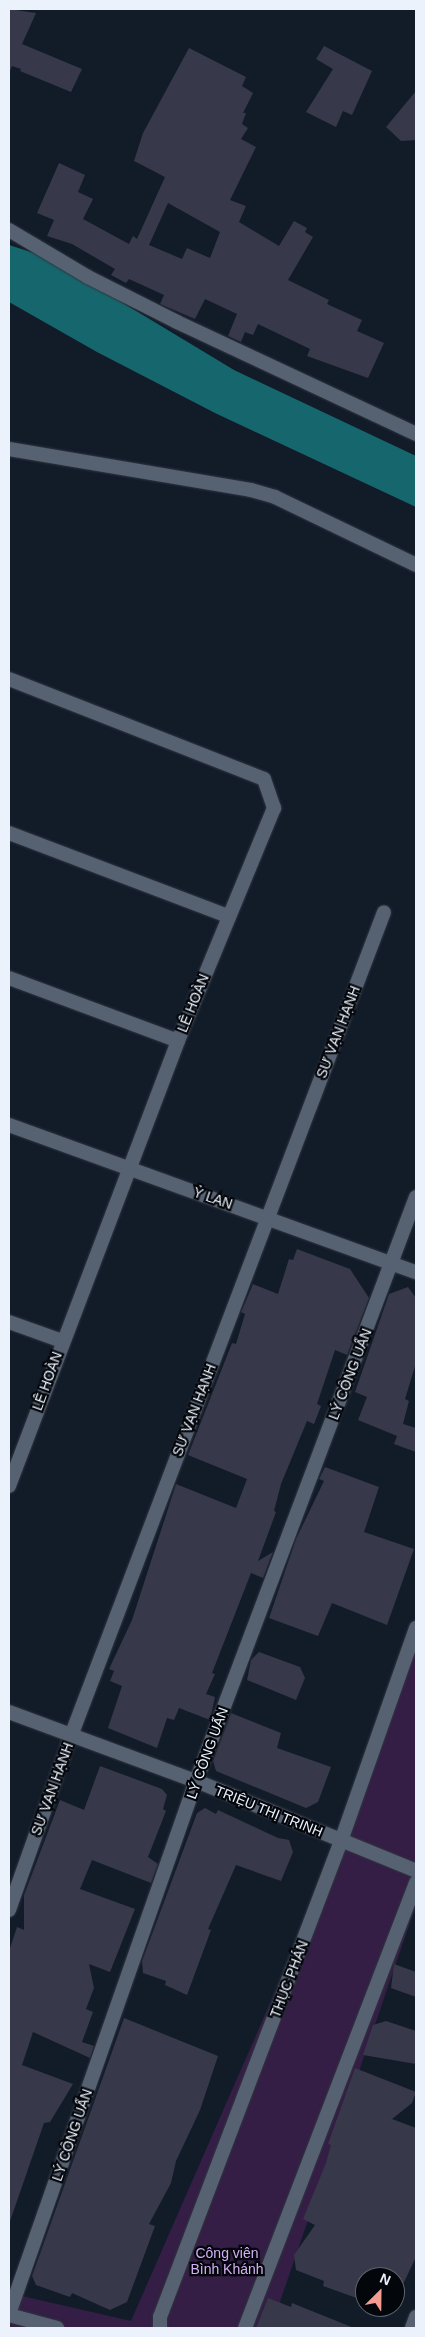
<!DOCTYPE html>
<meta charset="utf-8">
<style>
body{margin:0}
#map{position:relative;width:425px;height:2337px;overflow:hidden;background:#121c29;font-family:Arial,sans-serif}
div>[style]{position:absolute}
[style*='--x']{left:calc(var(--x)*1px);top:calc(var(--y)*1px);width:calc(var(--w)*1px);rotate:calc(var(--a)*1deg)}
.green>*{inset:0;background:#341e45}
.water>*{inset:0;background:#16676d}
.building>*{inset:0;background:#373849}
.roads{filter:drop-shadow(0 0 1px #303540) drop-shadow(0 0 1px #303540)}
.minor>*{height:14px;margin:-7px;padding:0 7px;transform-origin:7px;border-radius:7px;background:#566171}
.tertiary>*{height:14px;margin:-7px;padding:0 7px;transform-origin:7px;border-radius:7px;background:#566171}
span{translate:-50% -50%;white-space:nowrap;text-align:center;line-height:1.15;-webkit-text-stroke:4.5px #03060b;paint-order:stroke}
.street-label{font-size:14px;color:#ebf2fc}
.park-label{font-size:14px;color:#d5b0f5}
.frame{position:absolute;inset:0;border:10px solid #ebf2fc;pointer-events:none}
.north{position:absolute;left:355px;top:2267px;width:50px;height:50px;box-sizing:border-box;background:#03060b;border:1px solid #60646b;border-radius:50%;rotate:23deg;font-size:14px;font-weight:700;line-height:20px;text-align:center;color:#ebf2fc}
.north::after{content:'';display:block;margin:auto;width:18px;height:22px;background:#f59c91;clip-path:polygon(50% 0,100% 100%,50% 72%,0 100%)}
</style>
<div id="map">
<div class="green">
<i style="clip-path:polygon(416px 1628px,416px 1905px,271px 2328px,9px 2328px,9px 2293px,131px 2321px,341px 1841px)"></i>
</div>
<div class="water">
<i style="clip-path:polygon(9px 245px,34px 253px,108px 294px,234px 370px,416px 456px,416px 507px,215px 413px,97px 352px,9px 302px)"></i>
</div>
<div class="building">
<i style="clip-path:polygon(9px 9px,36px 13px,22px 44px,82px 69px,71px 92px,20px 71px,21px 69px,12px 66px,9px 73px)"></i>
<i style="clip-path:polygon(324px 46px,372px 71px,352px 115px,343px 111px,336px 127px,306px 112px,333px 69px,316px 59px)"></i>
<i style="clip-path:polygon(evenodd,189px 48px,246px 77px,242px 86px,253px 93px,243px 113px,246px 113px,242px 124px,248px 128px,241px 139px,256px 147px,230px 200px,246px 206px,239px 222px,279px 246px,294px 221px,307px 228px,305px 232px,313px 237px,288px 280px,329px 300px,327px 304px,362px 320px,357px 331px,384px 343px,368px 378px,307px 356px,310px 349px,258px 324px,253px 335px,245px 332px,241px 342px,228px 336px,237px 314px,205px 299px,195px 319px,160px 304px,164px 295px,129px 279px,126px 283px,111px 275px,115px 269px,72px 244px,47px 236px,54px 220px,37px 213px,59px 163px,85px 175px,78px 192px,93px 199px,83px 219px,129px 244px,133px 236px,137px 239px,165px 177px,134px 161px,143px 133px,189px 48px,168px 203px,220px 232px,210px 258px,187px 248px,182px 259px,149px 245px,168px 203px)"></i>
<i style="clip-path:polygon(416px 91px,416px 140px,401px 141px,386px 127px)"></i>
<i style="clip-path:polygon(297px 1249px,350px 1269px,369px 1298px,347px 1355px,335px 1350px,317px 1404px,321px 1406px,314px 1424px,307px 1421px,281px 1484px,274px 1511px,276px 1512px,258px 1561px,273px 1552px,263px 1578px,251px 1573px,212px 1673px,215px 1674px,206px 1694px,215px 1697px,210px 1720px,179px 1708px,174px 1720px,167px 1718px,157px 1748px,108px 1728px,122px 1686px,110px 1681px,114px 1671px,109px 1669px,132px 1620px,176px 1484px,236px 1508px,247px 1479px,188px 1455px,232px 1343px,236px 1344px,245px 1314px,241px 1312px,253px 1284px,278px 1294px,289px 1259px,293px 1260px)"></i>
<i style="clip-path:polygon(408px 1287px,416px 1298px,416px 1363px,405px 1399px,409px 1401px,403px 1424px,416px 1428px,416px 1452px,394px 1444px,397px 1436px,358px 1420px,367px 1397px,355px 1392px,389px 1294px)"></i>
<i style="clip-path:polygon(325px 1467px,379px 1487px,364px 1532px,414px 1549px,387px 1625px,332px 1603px,318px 1636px,269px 1618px,296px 1539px,324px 1481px,319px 1479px)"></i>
<i style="clip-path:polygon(259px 1652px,300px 1667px,305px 1678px,296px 1700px,247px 1680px,251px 1660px)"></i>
<i style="clip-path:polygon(231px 1713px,281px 1733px,277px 1748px,331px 1767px,318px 1802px,306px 1808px,216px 1771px,213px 1761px)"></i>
<i style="clip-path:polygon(100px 1766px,162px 1789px,167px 1795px,163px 1809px,166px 1811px,148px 1857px,158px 1864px,151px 1883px,92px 1860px,80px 1889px,135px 1909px,110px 1972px,89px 1964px,94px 1988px,86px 2009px,93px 2012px,82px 2042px,94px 2046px,90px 2058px,33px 2032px,22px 2065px,73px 2084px,50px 2122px,44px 2123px,9px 2224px,9px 1951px,17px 1927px,24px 1930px,24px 1895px,60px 1800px,84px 1810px)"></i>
<i style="clip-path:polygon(205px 1808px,216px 1814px,218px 1810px,278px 1838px,289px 1840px,293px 1852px,281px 1881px,236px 1865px,208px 1929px,211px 1930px,187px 1995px,165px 1985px,166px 1981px,143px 1973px,142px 1961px,197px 1813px)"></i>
<i style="clip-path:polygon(394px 1964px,416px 1972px,416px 1997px,391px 1988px)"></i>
<i style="clip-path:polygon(124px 2018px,218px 2056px,200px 2110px,176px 2161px,171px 2183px,149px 2224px,155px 2226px,127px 2302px,110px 2310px,72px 2293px,70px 2297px,36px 2285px,32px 2276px)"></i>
<i style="clip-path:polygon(386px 2021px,416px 2031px,416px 2064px,363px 2055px,373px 2025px)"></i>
<i style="clip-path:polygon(355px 2068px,416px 2092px,412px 2103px,392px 2119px,416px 2128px,416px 2257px,395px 2301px,395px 2277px,365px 2277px,365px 2301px,323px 2286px,324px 2281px,296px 2270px,294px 2255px,315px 2225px,303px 2219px,326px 2163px,331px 2145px,328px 2144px)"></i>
<i style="clip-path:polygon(268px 2298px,291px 2307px,292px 2303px,354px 2328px,256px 2328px)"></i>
</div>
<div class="roads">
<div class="minor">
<i style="--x:9;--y:679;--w:274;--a:21.4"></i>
<i style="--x:264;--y:779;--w:31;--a:71"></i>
<i style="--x:274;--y:808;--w:252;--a:112.4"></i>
<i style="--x:178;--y:1041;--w:476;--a:110.8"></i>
<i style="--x:9;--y:833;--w:234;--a:20.8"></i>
<i style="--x:9;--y:978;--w:180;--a:20.4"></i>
<i style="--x:9;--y:1125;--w:433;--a:19.9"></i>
<i style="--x:9;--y:1322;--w:56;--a:19.7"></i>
<i style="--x:9;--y:1712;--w:199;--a:20.3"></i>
<i style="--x:196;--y:1781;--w:238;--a:22.2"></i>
<i style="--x:9;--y:1910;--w:185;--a:-70.4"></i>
<i style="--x:71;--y:1736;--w:881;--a:-69.2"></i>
<i style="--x:9;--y:2314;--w:565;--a:-70.67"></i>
<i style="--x:196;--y:1781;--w:624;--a:-69.36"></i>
<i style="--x:9;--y:2315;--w:50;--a:15.2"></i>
<i style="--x:160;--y:2328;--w:11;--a:-90"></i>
<i style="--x:160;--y:2317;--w:509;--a:-69.18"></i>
<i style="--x:341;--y:1841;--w:226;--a:-70.6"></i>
<i style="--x:245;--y:2328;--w:477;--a:-69"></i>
<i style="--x:412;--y:2328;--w:12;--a:-70"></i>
</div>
<div class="tertiary">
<i style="--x:9;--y:230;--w:92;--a:30.7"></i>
<i style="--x:88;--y:277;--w:100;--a:26.8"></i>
<i style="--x:177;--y:322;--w:264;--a:25.1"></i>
<i style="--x:9;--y:449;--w:245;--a:9.6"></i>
<i style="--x:251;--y:490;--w:25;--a:16"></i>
<i style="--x:275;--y:497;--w:157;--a:25.7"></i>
</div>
</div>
<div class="street-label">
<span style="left:193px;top:1003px;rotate:-68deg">LÊ HOÀN</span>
<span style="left:338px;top:1032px;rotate:-69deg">SƯ VẠN HẠNH</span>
<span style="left:213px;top:1198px;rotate:19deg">Ỷ LAN</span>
<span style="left:350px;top:1374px;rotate:-69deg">LÝ CÔNG UẨN</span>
<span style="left:47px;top:1381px;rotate:-70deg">LÊ HOÀN</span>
<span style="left:194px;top:1410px;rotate:-69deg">SƯ VẠN HẠNH</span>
<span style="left:207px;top:1753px;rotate:-70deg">LÝ CÔNG UẨN</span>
<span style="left:52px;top:1789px;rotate:-70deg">SƯ VẠN HẠNH</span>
<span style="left:269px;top:1811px;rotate:22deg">TRIỆU THỊ TRINH</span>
<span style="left:289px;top:1979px;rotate:-69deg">THỤC PHÁN</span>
<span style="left:72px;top:2135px;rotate:-71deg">LÝ CÔNG UẨN</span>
</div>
<div class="park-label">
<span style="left:227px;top:2261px">Công viên<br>Bình Khánh</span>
</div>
<div class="frame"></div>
<div class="north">N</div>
</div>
